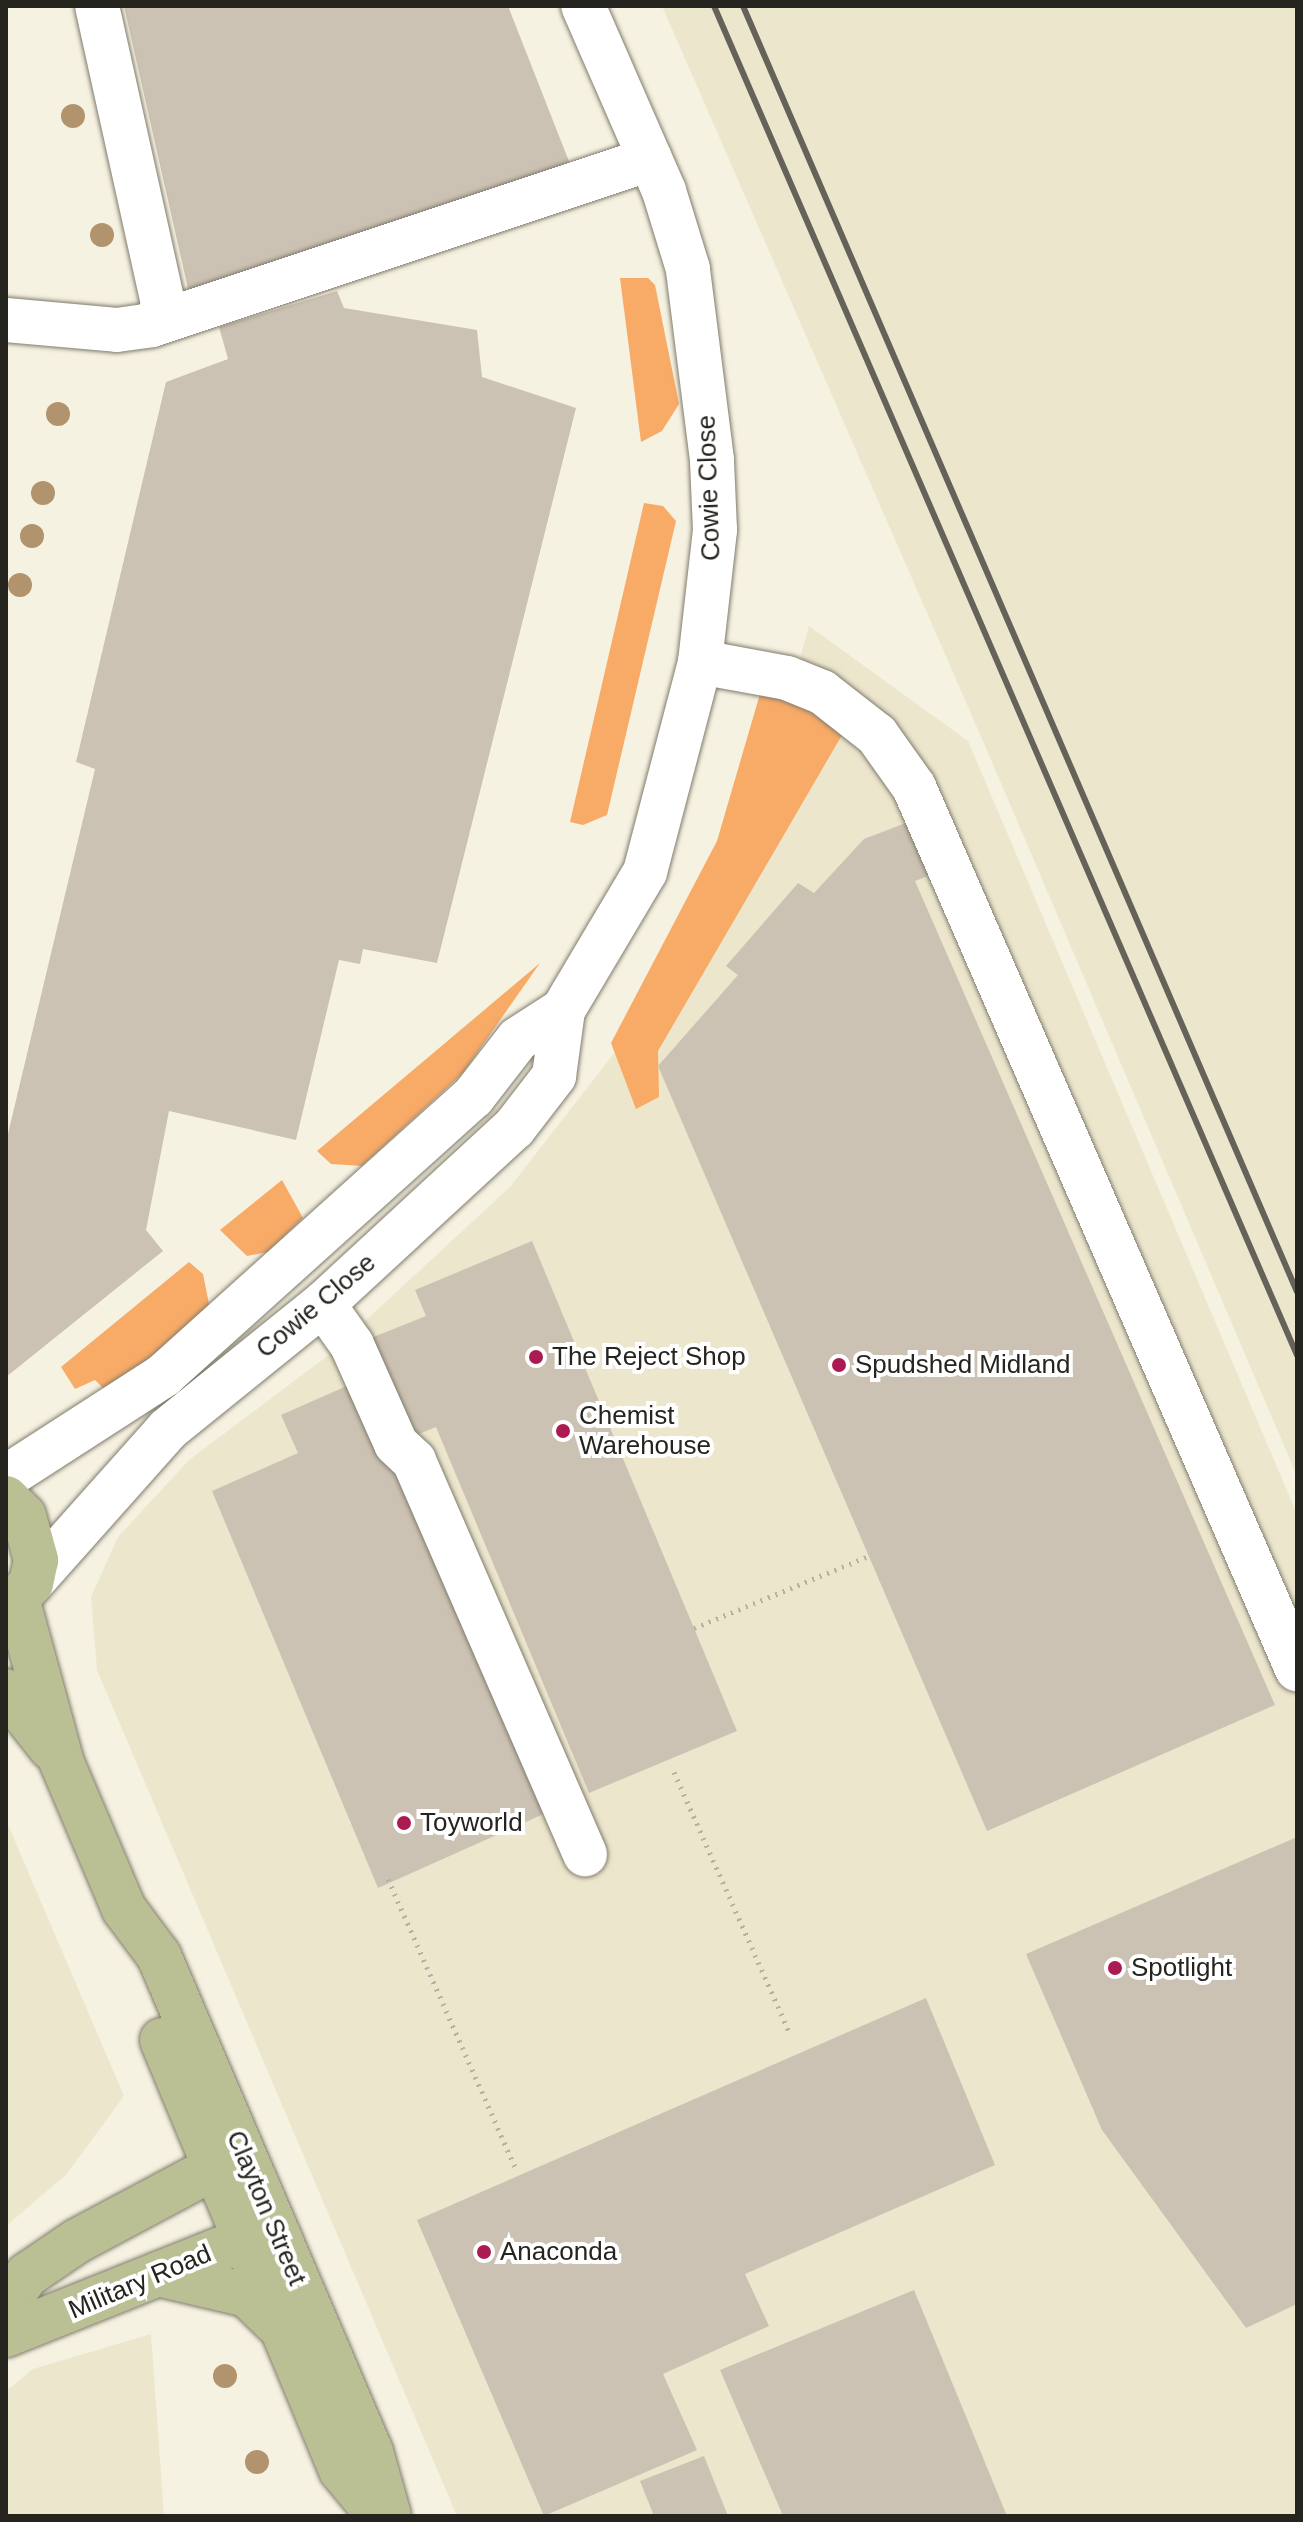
<!DOCTYPE html>
<style>
body{margin:0}
#map{position:relative;width:1303px;height:2522px;overflow:hidden;background:#f6f2e1;font-family:Helvetica,sans-serif}
div>[style]{position:absolute}
[style*='--x']{left:calc(var(--x)*1px);top:calc(var(--y)*1px);width:calc(var(--w)*1px);rotate:calc(var(--a)*1deg)}
.built>*{inset:0;background:#ece6cd}
.green>*{inset:0;background:#f8aa67}
.building>*{inset:0;background:#ccc2b3}
.path>*{height:5px;margin-top:-2.5px;transform-origin:0;background:repeating-linear-gradient(90deg,#b5b1a4 0 2px,transparent 0 8px)}
.roads{filter:drop-shadow(0 0 2px #807c6d) drop-shadow(0 0 2px #807c6d)}
.minor>*{height:44px;margin:-22px;padding:0 22px;transform-origin:22px;border-radius:22px;background:#fff}
.major>*{height:44px;margin:-22px;padding:0 22px;transform-origin:22px;border-radius:22px;background:#babf94}
.rail>*{height:6px;margin:-3px;padding:0 3px;transform-origin:3px;border-radius:3px;background:#656259}
.trees>*{width:24px;height:24px;margin:-12px;border-radius:50%;background:#b1936e}
.dots>*{width:22px;height:22px;translate:-50% -50%;box-sizing:border-box;border:4px solid #fff;border-radius:50%}
span{translate:-50% -50%;white-space:nowrap;text-align:center;line-height:1.15;-webkit-text-stroke:8px #fff;paint-order:stroke}
.street-label{font-size:26px;color:#26241e}
.poi-label{font-size:26px;color:#26241e}
.left{translate:0 -50%;text-align:left}
.frame{position:absolute;inset:0;border:8px solid #26241e;pointer-events:none}
</style>
<div id="map">
<div class="built">
<i style="clip-path:polygon(662px 6px,1297px 6px,1297px 1476px,986px 748px)"></i>
<i style="clip-path:polygon(809px 626px,968px 741px,1297px 1514px,1297px 2516px,457px 2516px,97px 1670px,91px 1597px,118px 1537px,189px 1460px,326px 1357px,510px 1187px,651px 1006px,781px 727px)"></i>
<i style="clip-path:polygon(6px 1820px,124px 2096px,66px 2175px,6px 2226px)"></i>
<i style="clip-path:polygon(151px 2334px,164px 2516px,6px 2516px,6px 2391px,33px 2369px)"></i>
</div>
<div class="green">
<i style="clip-path:polygon(620px 278px,648px 278px,655px 285px,679px 404px,662px 431px,641px 442px)"></i>
<i style="clip-path:polygon(644px 503px,663px 506px,676px 521px,607px 815px,583px 825px,570px 822px)"></i>
<i style="clip-path:polygon(762px 687px,849px 723px,658px 1051px,659px 1097px,636px 1109px,611px 1043px,717px 841px)"></i>
<i style="clip-path:polygon(540px 963px,463px 1073px,362px 1166px,331px 1164px,317px 1151px)"></i>
<i style="clip-path:polygon(282px 1180px,303px 1218px,268px 1252px,247px 1256px,220px 1230px)"></i>
<i style="clip-path:polygon(189px 1262px,203px 1274px,210px 1309px,108px 1393px,95px 1380px,75px 1389px,61px 1367px)"></i>
</div>
<div class="building">
<i style="clip-path:polygon(124px 6px,508px 6px,572px 169px,194px 315px)"></i>
<i style="clip-path:polygon(337px 291px,344px 308px,477px 330px,482px 377px,576px 408px,437px 963px,363px 949px,360px 964px,339px 960px,296px 1140px,169px 1111px,146px 1230px,163px 1251px,6px 1377px,6px 1142px,95px 769px,76px 762px,166px 382px,228px 359px,219px 327px)"></i>
<i style="clip-path:polygon(911px 821px,933px 874px,915px 881px,1275px 1705px,987px 1831px,658px 1066px,738px 975px,726px 966px,798px 883px,814px 893px,864px 839px)"></i>
<i style="clip-path:polygon(532px 1241px,737px 1731px,589px 1793px,436px 1427px,407px 1439px,366px 1340px,426px 1316px,415px 1290px)"></i>
<i style="clip-path:polygon(358px 1381px,548px 1812px,378px 1888px,212px 1491px,298px 1453px,281px 1415px)"></i>
<i style="clip-path:polygon(1297px 1837px,1297px 2304px,1246px 2328px,1102px 2130px,1026px 1954px)"></i>
<i style="clip-path:polygon(926px 1998px,995px 2165px,745px 2274px,769px 2326px,663px 2374px,697px 2450px,544px 2516px,417px 2220px)"></i>
<i style="clip-path:polygon(914px 2290px,1007px 2516px,783px 2516px,720px 2370px)"></i>
<i style="clip-path:polygon(704px 2456px,728px 2516px,654px 2516px,640px 2481px)"></i>
</div>
<div class="path">
<i style="--x:694;--y:1628;--w:189;--a:-22.4"></i>
<i style="--x:674;--y:1772;--w:287;--a:66.1"></i>
<i style="--x:388;--y:1879;--w:315;--a:66.2"></i>
</div>
<div class="roads">
<div class="minor">
<i style="--x:6;--y:320;--w:111;--a:5.1"></i>
<i style="--x:117;--y:330;--w:35;--a:-8"></i>
<i style="--x:152;--y:325;--w:21;--a:-55"></i>
<i style="--x:164;--y:308;--w:309;--a:-102.5"></i>
<i style="--x:152;--y:325;--w:525;--a:-18.43"></i>
<i style="--x:700;--y:662;--w:88;--a:10.4"></i>
<i style="--x:787;--y:678;--w:38;--a:22"></i>
<i style="--x:822;--y:692;--w:70;--a:38"></i>
<i style="--x:877;--y:735;--w:64;--a:54.6"></i>
<i style="--x:914;--y:787;--w:962;--a:66.53"></i>
<i style="--x:323;--y:1304;--w:50;--a:54.7"></i>
<i style="--x:352;--y:1345;--w:108;--a:66"></i>
<i style="--x:396;--y:1444;--w:25;--a:43"></i>
<i style="--x:414;--y:1461;--w:429;--a:66.5"></i>
<i style="--x:6;--y:1477;--w:188;--a:-32.8"></i>
<i style="--x:164;--y:1375;--w:416;--a:-42"></i>
<i style="--x:473;--y:1097;--w:73;--a:-52.2"></i>
<i style="--x:518;--y:1039;--w:54;--a:-32.8"></i>
<i style="--x:31;--y:1583;--w:206;--a:-48.3"></i>
<i style="--x:168;--y:1429;--w:199;--a:-38.9"></i>
<i style="--x:323;--y:1304;--w:260;--a:-42.7"></i>
<i style="--x:514;--y:1128;--w:66;--a:-52.4"></i>
<i style="--x:554;--y:1076;--w:67;--a:-82.2"></i>
<i style="--x:563;--y:1010;--w:161;--a:-59.3"></i>
<i style="--x:645;--y:872;--w:217;--a:-75.3"></i>
<i style="--x:700;--y:662;--w:133;--a:-83.5"></i>
<i style="--x:715;--y:530;--w:70;--a:-92.5"></i>
<i style="--x:712;--y:460;--w:193;--a:-97.2"></i>
<i style="--x:688;--y:269;--w:82;--a:-107.1"></i>
<i style="--x:664;--y:191;--w:202;--a:-113.6"></i>
</div>
<div class="major">
<i style="--x:6;--y:1498;--w:25;--a:45"></i>
<i style="--x:24;--y:1516;--w:46;--a:74.7"></i>
<i style="--x:36;--y:1560;--w:24;--a:102"></i>
<i style="--x:31;--y:1583;--w:38;--a:131"></i>
<i style="--x:18;--y:1602;--w:167;--a:74.7"></i>
<i style="--x:62;--y:1763;--w:159;--a:67"></i>
<i style="--x:124;--y:1909;--w:59;--a:53.3"></i>
<i style="--x:159;--y:1956;--w:539;--a:66.86"></i>
<i style="--x:371;--y:2452;--w:66;--a:74.3"></i>
<i style="--x:6;--y:1691;--w:73;--a:51.7"></i>
<i style="--x:162;--y:2040;--w:466;--a:67.4"></i>
<i style="--x:341;--y:2470;--w:60;--a:50.4"></i>
<i style="--x:158;--y:2274;--w:91;--a:13.3"></i>
<i style="--x:247;--y:2295;--w:42;--a:44"></i>
<i style="--x:6;--y:2304;--w:36;--a:-54"></i>
<i style="--x:27;--y:2275;--w:60;--a:-34.2"></i>
<i style="--x:77;--y:2241;--w:185;--a:-28.1"></i>
<i style="--x:6;--y:2335;--w:282;--a:-21.8"></i>
</div>
</div>
<div class="rail">
<i style="--x:714;--y:6;--w:1470;--a:66.63"></i>
<i style="--x:743;--y:6;--w:1400;--a:66.69"></i>
</div>
<div class="trees">
<i style="left:73px;top:116px"></i>
<i style="left:102px;top:235px"></i>
<i style="left:58px;top:414px"></i>
<i style="left:43px;top:493px"></i>
<i style="left:32px;top:536px"></i>
<i style="left:20px;top:585px"></i>
<i style="left:225px;top:2376px"></i>
<i style="left:257px;top:2462px"></i>
</div>
<div class="dots">
<i style="left:536px;top:1357px;background:#ab1a50"></i>
<i style="left:839px;top:1365px;background:#ab1a50"></i>
<i style="left:563px;top:1431px;background:#ab1a50"></i>
<i style="left:404px;top:1823px;background:#ab1a50"></i>
<i style="left:1115px;top:1968px;background:#ab1a50"></i>
<i style="left:484px;top:2252px;background:#ab1a50"></i>
</div>
<div class="street-label">
<span style="left:709px;top:488px;rotate:-92deg">Cowie Close</span>
<span style="left:316px;top:1306px;rotate:-40deg">Cowie Close</span>
<span style="left:266px;top:2208px;rotate:67deg">Clayton Street</span>
<span style="left:140px;top:2282px;rotate:-23deg">Military Road</span>
</div>
<div class="poi-label">
<span class="left" style="left:552px;top:1357px">The Reject Shop</span>
<span class="left" style="left:855px;top:1365px">Spudshed Midland</span>
<span class="left" style="left:579px;top:1431px">Chemist<br>Warehouse</span>
<span class="left" style="left:420px;top:1823px">Toyworld</span>
<span class="left" style="left:1131px;top:1968px">Spotlight</span>
<span class="left" style="left:500px;top:2252px">Anaconda</span>
</div>
<div class="frame"></div>
</div>
